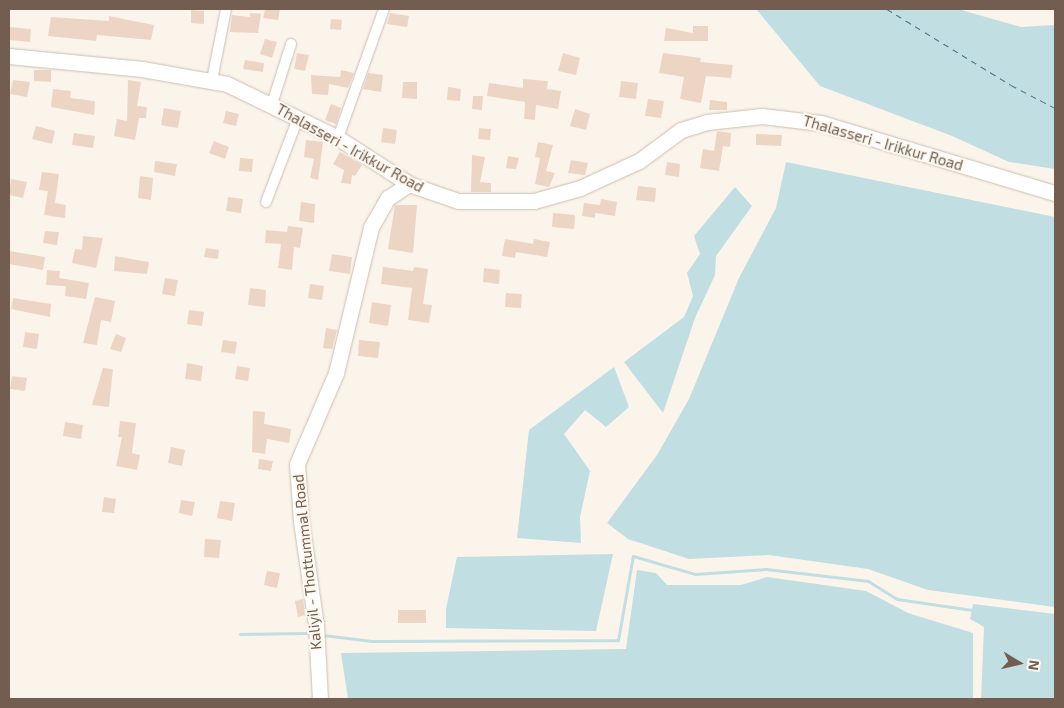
<!DOCTYPE html>
<style>
body{margin:0}
#map{position:relative;width:1064px;height:708px;overflow:hidden;background:#fbf4eb;font-family:"Exo 2",sans-serif}
div>[style]{position:absolute}
[style*='--x']{left:calc(var(--x)*1px);top:calc(var(--y)*1px);width:calc(var(--w)*1px);rotate:calc(var(--a)*1deg)}
.water>*{inset:0;background:#c1dee3}
.stream>*{height:3px;margin:-1.5px;padding:0 1.5px;transform-origin:1.5px;border-radius:1.5px;background:#c1dee3}
.ferry>*{height:1px;margin-top:-0.5px;transform-origin:0;background:repeating-linear-gradient(90deg,#4c7a84 0 6px,transparent 0 11px)}
.building>*{inset:0;background:#edd5c5}
.roads{filter:drop-shadow(0 0 1px #ccbdb1) drop-shadow(0 0 1px #ccbdb1)}
.minor>*{height:10px;margin:-5px;padding:0 5px;transform-origin:5px;border-radius:5px;background:#fff}
.secondary>*{height:15px;margin:-7.5px;padding:0 7.5px;transform-origin:7.5px;border-radius:7.5px;background:#fff}
span{translate:-50% -50%;white-space:nowrap;text-align:center;line-height:1.15;-webkit-text-stroke:4px #fdf9f1;paint-order:stroke}
.street-label{font-size:15px;color:#735d50}
.frame{position:absolute;inset:0;border:10px solid #735d50;pointer-events:none}
.north{position:absolute;left:994px;top:638px;width:50px;height:50px;-webkit-text-stroke:4px #fdf9f1;paint-order:stroke;rotate:99deg;font-size:14px;font-weight:700;line-height:20px;text-align:center;color:#735d50}
.north::after{content:'';display:block;margin:auto;width:18px;height:22px;background:#735d50;clip-path:polygon(50% 0,100% 100%,50% 72%,0 100%)}
</style>
<div id="map">
<div class="water">
<i style="clip-path:polygon(756px 9px,958px 9px,1021px 27px,1055px 25px,1055px 169px,1009px 162px,952px 136px,820px 86px)"></i>
<i style="clip-path:polygon(786px 162px,1055px 217px,1055px 607px,928px 590px,868px 569px,769px 555px,689px 559px,628px 539px,607px 523px,657px 455px,689px 399px,739px 278px,776px 208px)"></i>
<i style="clip-path:polygon(735px 187px,752px 206px,716px 256px,715px 275px,695px 318px,663px 413px,624px 362px,684px 317px,693px 296px,687px 273px,700px 254px,694px 236px)"></i>
<i style="clip-path:polygon(614px 367px,629px 407px,606px 427px,585px 410px,564px 434px,590px 471px,580px 517px,581px 543px,517px 538px,529px 430px)"></i>
<i style="clip-path:polygon(613px 554px,596px 631px,446px 628px,446px 609px,457px 557px)"></i>
<i style="clip-path:polygon(637px 570px,656px 573px,667px 585px,741px 585px,767px 577px,866px 591px,908px 613px,973px 633px,973px 699px,348px 699px,341px 653px,626px 649px)"></i>
<i style="clip-path:polygon(973px 604px,1055px 614px,1055px 699px,981px 699px,984px 627px,970px 619px)"></i>
</div>
<div class="stream">
<i style="--x:240;--y:634;--w:68;--a:-0.8"></i>
<i style="--x:323;--y:635;--w:49;--a:7"></i>
<i style="--x:372;--y:641;--w:246;--a:-0.2"></i>
<i style="--x:618;--y:640;--w:85;--a:-79.9"></i>
<i style="--x:633;--y:556;--w:65;--a:16.2"></i>
<i style="--x:695;--y:574;--w:71;--a:-4"></i>
<i style="--x:766;--y:569;--w:103;--a:6.7"></i>
<i style="--x:868;--y:581;--w:34;--a:32"></i>
<i style="--x:897;--y:599;--w:76;--a:8.3"></i>
</div>
<div class="ferry">
<i style="--x:887;--y:9;--w:145;--a:31.5"></i>
<i style="--x:1011;--y:85;--w:50;--a:27.6"></i>
</div>
<div class="building">
<i style="clip-path:polygon(265px 9px,280px 9px,278px 20px,263px 18px)"></i>
<i style="clip-path:polygon(191px 10px,204px 11px,204px 24px,191px 23px)"></i>
<i style="clip-path:polygon(250px 13px,261px 14px,258px 33px,230px 32px,232px 15px,250px 17px)"></i>
<i style="clip-path:polygon(390px 13px,409px 16px,407px 27px,387px 24px)"></i>
<i style="clip-path:polygon(109px 16px,154px 25px,151px 40px,97px 35px,96px 41px,48px 36px,51px 17px,109px 21px)"></i>
<i style="clip-path:polygon(331px 19px,342px 20px,341px 30px,330px 29px)"></i>
<i style="clip-path:polygon(693px 26px,708px 26px,708px 41px,664px 41px,666px 28px,693px 33px)"></i>
<i style="clip-path:polygon(9px 27px,31px 29px,30px 42px,9px 40px)"></i>
<i style="clip-path:polygon(265px 39px,277px 42px,272px 58px,260px 54px)"></i>
<i style="clip-path:polygon(297px 53px,309px 55px,305px 71px,294px 69px)"></i>
<i style="clip-path:polygon(563px 53px,580px 58px,576px 75px,558px 71px)"></i>
<i style="clip-path:polygon(663px 53px,701px 58px,700px 62px,733px 65px,731px 78px,706px 76px,701px 103px,680px 99px,684px 77px,659px 73px)"></i>
<i style="clip-path:polygon(245px 60px,264px 63px,263px 72px,243px 69px)"></i>
<i style="clip-path:polygon(34px 70px,51px 70px,51px 82px,34px 81px)"></i>
<i style="clip-path:polygon(341px 70px,354px 73px,348px 88px,329px 84px,328px 95px,312px 94px,311px 75px,340px 77px)"></i>
<i style="clip-path:polygon(368px 73px,383px 75px,381px 92px,363px 89px)"></i>
<i style="clip-path:polygon(523px 79px,548px 81px,547px 89px,561px 91px,558px 109px,536px 105px,535px 120px,524px 119px,525px 102px,487px 96px,489px 83px,523px 88px)"></i>
<i style="clip-path:polygon(13px 80px,30px 82px,27px 97px,10px 94px)"></i>
<i style="clip-path:polygon(128px 80px,141px 82px,137px 106px,147px 107px,146px 118px,139px 118px,135px 140px,114px 136px,117px 119px,127px 121px)"></i>
<i style="clip-path:polygon(621px 81px,638px 83px,636px 99px,619px 97px)"></i>
<i style="clip-path:polygon(403px 82px,417px 82px,417px 99px,402px 98px)"></i>
<i style="clip-path:polygon(448px 87px,461px 89px,460px 101px,447px 100px)"></i>
<i style="clip-path:polygon(53px 89px,71px 91px,70px 98px,95px 101px,94px 115px,51px 107px)"></i>
<i style="clip-path:polygon(473px 96px,483px 96px,482px 110px,472px 109px)"></i>
<i style="clip-path:polygon(648px 99px,664px 101px,661px 118px,645px 116px)"></i>
<i style="clip-path:polygon(710px 100px,727px 102px,727px 110px,709px 110px)"></i>
<i style="clip-path:polygon(331px 104px,341px 108px,336px 124px,325px 120px)"></i>
<i style="clip-path:polygon(164px 108px,181px 111px,178px 128px,161px 125px)"></i>
<i style="clip-path:polygon(575px 109px,590px 114px,586px 130px,570px 126px)"></i>
<i style="clip-path:polygon(226px 111px,239px 114px,236px 126px,223px 123px)"></i>
<i style="clip-path:polygon(36px 126px,55px 131px,52px 144px,32px 139px)"></i>
<i style="clip-path:polygon(383px 128px,397px 130px,395px 144px,381px 142px)"></i>
<i style="clip-path:polygon(479px 128px,491px 129px,490px 140px,478px 139px)"></i>
<i style="clip-path:polygon(717px 131px,731px 133px,730px 147px,723px 146px,719px 171px,700px 168px,703px 149px,714px 151px)"></i>
<i style="clip-path:polygon(74px 133px,95px 136px,93px 148px,72px 145px)"></i>
<i style="clip-path:polygon(756px 134px,782px 135px,781px 146px,756px 145px)"></i>
<i style="clip-path:polygon(306px 140px,323px 142px,318px 180px,310px 178px,314px 159px,304px 157px)"></i>
<i style="clip-path:polygon(214px 141px,229px 147px,225px 159px,209px 153px)"></i>
<i style="clip-path:polygon(538px 142px,553px 145px,546px 171px,555px 173px,549px 187px,535px 184px,540px 158px,535px 157px)"></i>
<i style="clip-path:polygon(340px 152px,362px 165px,355px 176px,352px 175px,351px 184px,341px 183px,344px 170px,333px 164px)"></i>
<i style="clip-path:polygon(472px 155px,485px 157px,480px 182px,491px 183px,491px 192px,471px 192px)"></i>
<i style="clip-path:polygon(508px 156px,519px 158px,516px 169px,506px 168px)"></i>
<i style="clip-path:polygon(240px 158px,253px 159px,252px 172px,239px 171px)"></i>
<i style="clip-path:polygon(571px 160px,588px 163px,585px 175px,568px 173px)"></i>
<i style="clip-path:polygon(155px 161px,177px 164px,175px 176px,154px 172px)"></i>
<i style="clip-path:polygon(667px 162px,680px 164px,679px 177px,665px 175px)"></i>
<i style="clip-path:polygon(42px 172px,59px 174px,55px 203px,66px 205px,65px 218px,44px 215px,48px 191px,39px 190px)"></i>
<i style="clip-path:polygon(140px 176px,153px 178px,151px 200px,138px 198px)"></i>
<i style="clip-path:polygon(11px 179px,27px 182px,23px 198px,9px 195px)"></i>
<i style="clip-path:polygon(638px 186px,656px 188px,655px 202px,636px 200px)"></i>
<i style="clip-path:polygon(228px 197px,243px 199px,241px 213px,226px 211px)"></i>
<i style="clip-path:polygon(601px 199px,617px 202px,615px 216px,595px 213px,595px 218px,582px 216px,584px 203px,600px 205px)"></i>
<i style="clip-path:polygon(301px 202px,315px 204px,314px 223px,299px 221px)"></i>
<i style="clip-path:polygon(395px 205px,417px 205px,413px 253px,388px 249px)"></i>
<i style="clip-path:polygon(553px 213px,575px 215px,574px 229px,552px 227px)"></i>
<i style="clip-path:polygon(288px 226px,303px 228px,300px 248px,294px 247px,292px 270px,278px 268px,281px 244px,265px 243px,266px 230px,287px 232px)"></i>
<i style="clip-path:polygon(45px 231px,59px 232px,57px 245px,43px 243px)"></i>
<i style="clip-path:polygon(83px 236px,103px 238px,96px 268px,72px 263px,75px 249px,82px 250px)"></i>
<i style="clip-path:polygon(505px 239px,533px 244px,534px 239px,550px 242px,547px 257px,516px 252px,515px 258px,502px 256px)"></i>
<i style="clip-path:polygon(206px 248px,219px 250px,218px 259px,204px 257px)"></i>
<i style="clip-path:polygon(9px 251px,45px 257px,43px 270px,9px 264px)"></i>
<i style="clip-path:polygon(332px 254px,352px 257px,350px 274px,329px 271px)"></i>
<i style="clip-path:polygon(115px 256px,149px 262px,147px 274px,114px 271px)"></i>
<i style="clip-path:polygon(383px 267px,413px 271px,414px 267px,428px 269px,423px 304px,432px 305px,429px 323px,408px 320px,412px 288px,381px 284px)"></i>
<i style="clip-path:polygon(484px 268px,500px 270px,499px 284px,483px 282px)"></i>
<i style="clip-path:polygon(47px 270px,60px 271px,59px 278px,89px 283px,86px 299px,65px 296px,66px 286px,46px 285px)"></i>
<i style="clip-path:polygon(165px 278px,178px 280px,175px 296px,162px 294px)"></i>
<i style="clip-path:polygon(310px 284px,324px 286px,322px 300px,308px 298px)"></i>
<i style="clip-path:polygon(250px 288px,266px 290px,265px 307px,248px 305px)"></i>
<i style="clip-path:polygon(506px 293px,522px 294px,521px 308px,505px 307px)"></i>
<i style="clip-path:polygon(95px 297px,115px 301px,111px 322px,101px 320px,97px 345px,83px 343px)"></i>
<i style="clip-path:polygon(13px 298px,51px 304px,50px 317px,11px 309px)"></i>
<i style="clip-path:polygon(372px 302px,391px 305px,388px 326px,369px 323px)"></i>
<i style="clip-path:polygon(189px 310px,204px 312px,202px 326px,187px 324px)"></i>
<i style="clip-path:polygon(326px 328px,337px 330px,332px 349px,323px 348px)"></i>
<i style="clip-path:polygon(25px 332px,39px 334px,37px 349px,23px 347px)"></i>
<i style="clip-path:polygon(116px 334px,126px 338px,121px 352px,110px 349px)"></i>
<i style="clip-path:polygon(223px 340px,237px 342px,235px 354px,221px 352px)"></i>
<i style="clip-path:polygon(359px 340px,380px 342px,378px 358px,358px 356px)"></i>
<i style="clip-path:polygon(187px 363px,203px 366px,201px 381px,185px 379px)"></i>
<i style="clip-path:polygon(237px 366px,250px 368px,248px 381px,235px 379px)"></i>
<i style="clip-path:polygon(103px 368px,113px 369px,109px 407px,92px 405px)"></i>
<i style="clip-path:polygon(12px 376px,27px 378px,25px 391px,10px 389px)"></i>
<i style="clip-path:polygon(253px 411px,265px 412px,264px 424px,291px 429px,289px 443px,267px 439px,265px 454px,252px 452px)"></i>
<i style="clip-path:polygon(120px 421px,136px 423px,132px 453px,140px 455px,137px 470px,116px 466px,122px 437px,118px 437px)"></i>
<i style="clip-path:polygon(65px 422px,83px 425px,81px 439px,63px 436px)"></i>
<i style="clip-path:polygon(171px 447px,185px 450px,182px 466px,168px 463px)"></i>
<i style="clip-path:polygon(259px 459px,273px 461px,271px 471px,258px 469px)"></i>
<i style="clip-path:polygon(104px 497px,116px 499px,114px 513px,102px 512px)"></i>
<i style="clip-path:polygon(181px 500px,195px 502px,192px 516px,179px 513px)"></i>
<i style="clip-path:polygon(220px 501px,235px 503px,232px 521px,217px 518px)"></i>
<i style="clip-path:polygon(205px 539px,221px 540px,219px 558px,204px 557px)"></i>
<i style="clip-path:polygon(267px 571px,280px 573px,277px 588px,264px 585px)"></i>
<i style="clip-path:polygon(303px 599px,305px 615px,298px 617px,295px 601px)"></i>
<i style="clip-path:polygon(398px 610px,426px 610px,426px 623px,398px 623px)"></i>
</div>
<div class="roads">
<div class="minor">
<i style="--x:212;--y:80;--w:72;--a:-78.8"></i>
<i style="--x:272;--y:104;--w:63;--a:-72.4"></i>
<i style="--x:338;--y:138;--w:137;--a:-70.4"></i>
<i style="--x:266;--y:202;--w:90;--a:-69.1"></i>
</div>
<div class="secondary">
<i style="--x:9;--y:56;--w:134;--a:5.6"></i>
<i style="--x:142;--y:69;--w:86;--a:10"></i>
<i style="--x:227;--y:84;--w:123;--a:25.9"></i>
<i style="--x:338;--y:138;--w:85;--a:32.9"></i>
<i style="--x:409;--y:184;--w:52;--a:19.1"></i>
<i style="--x:458;--y:201;--w:76;--a:0"></i>
<i style="--x:534;--y:201;--w:48;--a:-15.8"></i>
<i style="--x:580;--y:188;--w:65;--a:-24.6"></i>
<i style="--x:639;--y:161;--w:52;--a:-36.4"></i>
<i style="--x:681;--y:130;--w:27;--a:-17"></i>
<i style="--x:707;--y:122;--w:55;--a:-6.2"></i>
<i style="--x:762;--y:116;--w:59;--a:6.8"></i>
<i style="--x:821;--y:123;--w:244;--a:16.7"></i>
<i style="--x:320;--y:699;--w:74;--a:-93.1"></i>
<i style="--x:316;--y:625;--w:105;--a:-98.2"></i>
<i style="--x:301;--y:521;--w:57;--a:-94"></i>
<i style="--x:297;--y:464;--w:99;--a:-66.8"></i>
<i style="--x:336;--y:373;--w:150;--a:-76.5"></i>
<i style="--x:371;--y:227;--w:34;--a:-60"></i>
<i style="--x:388;--y:198;--w:25;--a:-34"></i>
</div>
</div>
<div class="street-label">
<span style="left:883px;top:143px;rotate:16deg">Thalasseri - Irikkur Road</span>
<span style="left:350px;top:148px;rotate:29deg">Thalasseri - Irikkur Road</span>
<span style="left:307px;top:562px;rotate:-96deg">Kaliyil - Thottummal Road</span>
</div>
<div class="frame"></div>
<div class="north">N</div>
</div>
